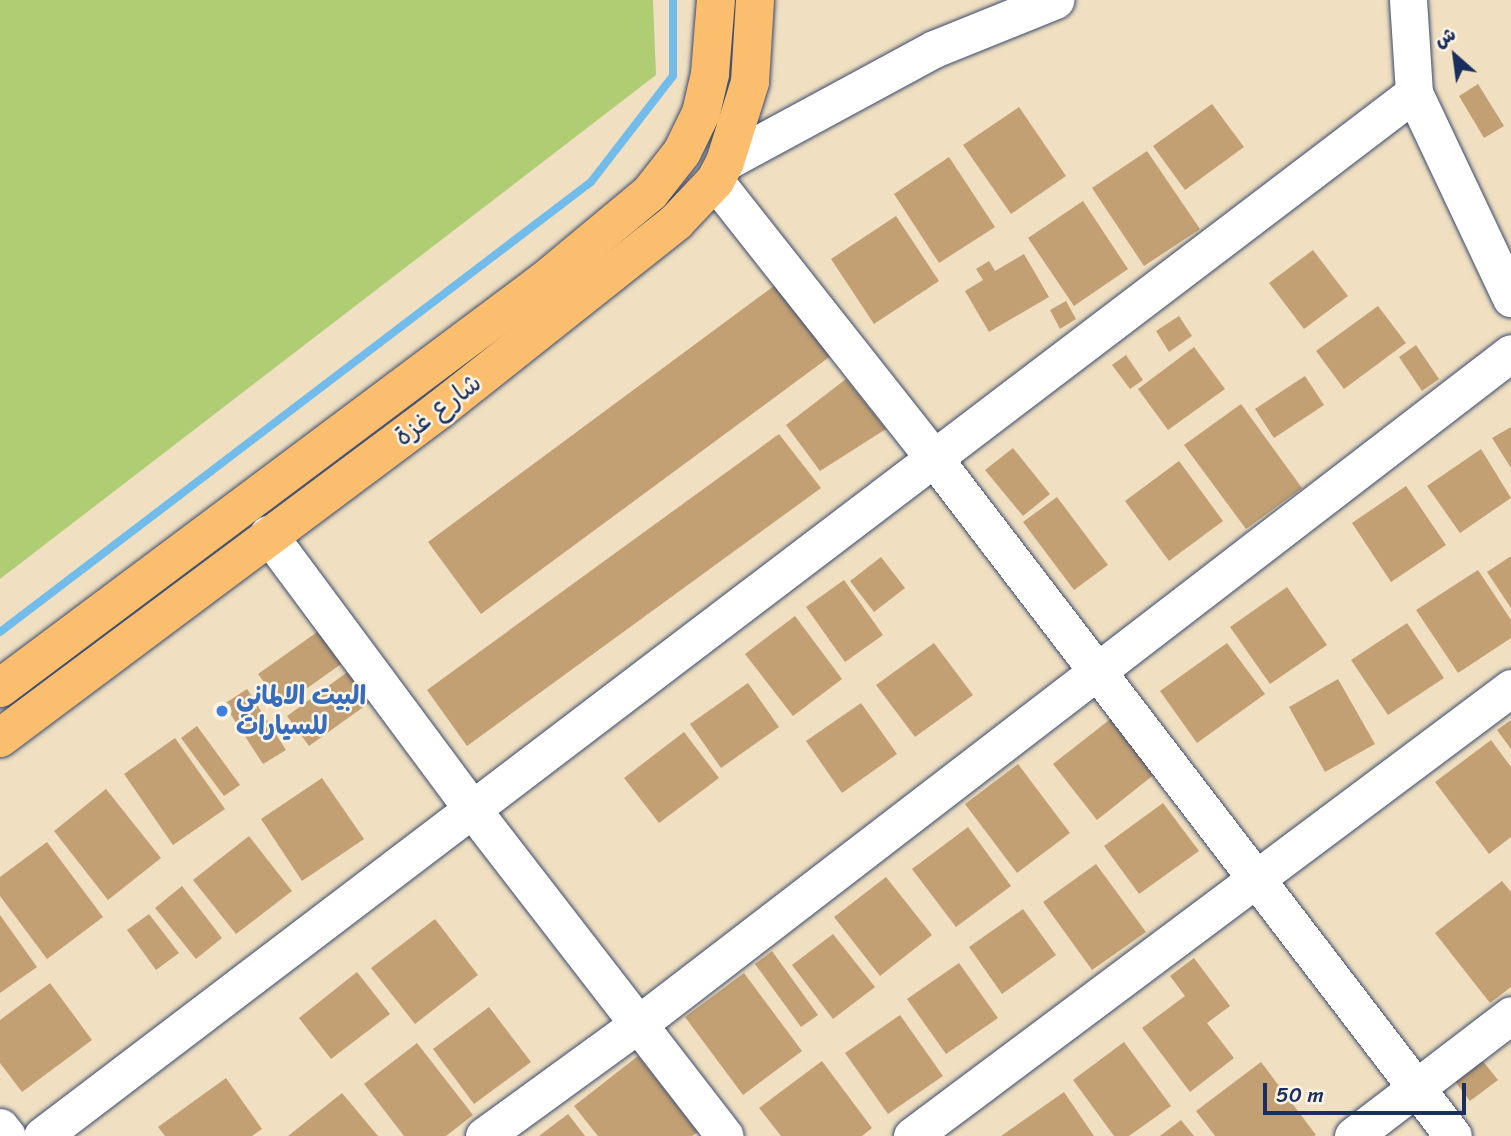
<!DOCTYPE html>
<meta charset="utf-8">
<style>
body{margin:0}
#map{position:relative;width:1511px;height:1136px;overflow:hidden;background:#f0e0c1;font-family:Sriracha,"Playpen Sans Arabic",sans-serif}
div>[style]{position:absolute}
[style*='--x']{left:calc(var(--x)*1px);top:calc(var(--y)*1px);width:calc(var(--w)*1px);rotate:calc(var(--a)*1deg)}
.green>*{inset:0;background:#b0cd74}
.stream>*{height:8px;margin:-4px;padding:0 4px;transform-origin:4px;border-radius:4px;background:#72bceb}
.building>*{inset:0;background:#c2a074}
.roads{filter:drop-shadow(0 0 2px #3b4a6d) drop-shadow(0 0 2px #3b4a6d)}
.minor>*{height:37px;margin:-18.5px;padding:0 18.5px;transform-origin:18.5px;border-radius:18.5px;background:#fff}
.major>*{height:38px;margin:-19px;padding:0 19px;transform-origin:19px;border-radius:19px;background:#fbbe6e}
.dots>*{width:19px;height:19px;translate:-50% -50%;box-sizing:border-box;border:4px solid #fcf5e5;border-radius:50%}
span{translate:-50% -50%;white-space:nowrap;text-align:center;line-height:1.15;-webkit-text-stroke:5px #fcf5e5;paint-order:stroke}
.street-label{font-size:26px;color:#1b2f5e}
.shop-label{font-size:26px;color:#366cbe;font-weight:700}
.left{translate:0 -50%;text-align:left}
.north{position:absolute;left:1420px;top:21px;width:70px;height:70px;-webkit-text-stroke:5px #fcf5e5;paint-order:stroke;rotate:332deg;font-size:19px;font-weight:700;line-height:28px;text-align:center;color:#1b2f5e}
.north::after{content:'';display:block;margin:auto;width:24px;height:32px;background:#1b2f5e;clip-path:polygon(50% 0,100% 100%,50% 72%,0 100%)}
.scale{position:absolute;left:1263px;top:1083px;width:203px;height:32px;box-sizing:border-box;border:4px solid #1b2f5e;border-top:0;padding-left:9px;font-size:21px;line-height:24px;white-space:nowrap;color:#1b2f5e;-webkit-text-stroke:5px #fcf5e5;paint-order:stroke}
</style>
<div id="map">
<div class="green">
<i style="clip-path:polygon(0 0,653px 0,656px 75px,0 579px)"></i>
</div>
<div class="stream">
<i style="--x:0;--y:632;--w:743;--a:-37.29"></i>
<i style="--x:591;--y:182;--w:134;--a:-52.3"></i>
<i style="--x:673;--y:76;--w:76;--a:-90"></i>
</div>
<div class="building">
<i style="clip-path:polygon(1478px 84px,1504px 126px,1484px 138px,1459px 96px)"></i>
<i style="clip-path:polygon(1212px 104px,1244px 147px,1185px 190px,1153px 146px)"></i>
<i style="clip-path:polygon(1019px 107px,1066px 176px,1011px 214px,963px 145px)"></i>
<i style="clip-path:polygon(1147px 151px,1200px 229px,1144px 266px,1092px 188px)"></i>
<i style="clip-path:polygon(949px 157px,995px 227px,939px 263px,894px 194px)"></i>
<i style="clip-path:polygon(1083px 201px,1128px 269px,1074px 306px,1028px 238px)"></i>
<i style="clip-path:polygon(896px 216px,939px 281px,874px 324px,831px 259px)"></i>
<i style="clip-path:polygon(1313px 250px,1348px 296px,1304px 329px,1269px 283px)"></i>
<i style="clip-path:polygon(1024px 254px,1049px 297px,989px 332px,965px 291px,983px 280px,976px 269px,989px 261px,995px 271px)"></i>
<i style="clip-path:polygon(778px 283px,832px 355px,481px 614px,428px 542px)"></i>
<i style="clip-path:polygon(1066px 301px,1076px 319px,1060px 329px,1050px 310px)"></i>
<i style="clip-path:polygon(1378px 306px,1406px 343px,1344px 389px,1316px 351px)"></i>
<i style="clip-path:polygon(1179px 316px,1192px 336px,1169px 352px,1156px 331px)"></i>
<i style="clip-path:polygon(1416px 345px,1439px 379px,1422px 391px,1399px 357px)"></i>
<i style="clip-path:polygon(1194px 347px,1225px 389px,1168px 430px,1138px 389px)"></i>
<i style="clip-path:polygon(1126px 355px,1143px 380px,1130px 389px,1112px 365px)"></i>
<i style="clip-path:polygon(1305px 376px,1324px 405px,1274px 438px,1255px 409px)"></i>
<i style="clip-path:polygon(846px 379px,886px 429px,820px 471px,786px 425px)"></i>
<i style="clip-path:polygon(1241px 404px,1302px 488px,1246px 529px,1184px 445px)"></i>
<i style="clip-path:polygon(1511px 427px,1511px 468px,1492px 438px)"></i>
<i style="clip-path:polygon(779px 434px,821px 488px,467px 746px,427px 690px)"></i>
<i style="clip-path:polygon(1013px 448px,1050px 494px,1023px 516px,985px 470px)"></i>
<i style="clip-path:polygon(1481px 449px,1511px 498px,1460px 533px,1427px 486px)"></i>
<i style="clip-path:polygon(1179px 461px,1223px 521px,1169px 561px,1125px 501px)"></i>
<i style="clip-path:polygon(1406px 486px,1446px 545px,1391px 582px,1352px 523px)"></i>
<i style="clip-path:polygon(1057px 497px,1108px 565px,1074px 590px,1023px 522px)"></i>
<i style="clip-path:polygon(1511px 556px,1511px 608px,1487px 572px)"></i>
<i style="clip-path:polygon(881px 557px,905px 588px,874px 612px,850px 581px)"></i>
<i style="clip-path:polygon(1478px 570px,1511px 620px,1511px 638px,1458px 673px,1416px 610px)"></i>
<i style="clip-path:polygon(844px 580px,883px 635px,845px 662px,806px 607px)"></i>
<i style="clip-path:polygon(1287px 587px,1327px 645px,1270px 684px,1230px 627px)"></i>
<i style="clip-path:polygon(795px 616px,842px 679px,793px 716px,745px 654px)"></i>
<i style="clip-path:polygon(1407px 623px,1444px 678px,1388px 715px,1351px 660px)"></i>
<i style="clip-path:polygon(327px 625px,351px 657px,282px 706px,258px 674px)"></i>
<i style="clip-path:polygon(934px 643px,973px 695px,915px 737px,876px 685px)"></i>
<i style="clip-path:polygon(1227px 643px,1265px 694px,1197px 743px,1160px 691px)"></i>
<i style="clip-path:polygon(353px 668px,376px 698px,309px 746px,287px 716px)"></i>
<i style="clip-path:polygon(1338px 679px,1375px 744px,1325px 772px,1289px 707px)"></i>
<i style="clip-path:polygon(748px 683px,779px 727px,721px 768px,690px 724px)"></i>
<i style="clip-path:polygon(247px 689px,286px 750px,263px 764px,224px 704px)"></i>
<i style="clip-path:polygon(861px 703px,897px 754px,842px 793px,806px 741px)"></i>
<i style="clip-path:polygon(1113px 717px,1156px 773px,1097px 820px,1053px 764px)"></i>
<i style="clip-path:polygon(1511px 720px,1511px 749px,1497px 730px)"></i>
<i style="clip-path:polygon(197px 726px,240px 785px,224px 796px,181px 738px)"></i>
<i style="clip-path:polygon(684px 732px,719px 778px,659px 823px,624px 778px)"></i>
<i style="clip-path:polygon(175px 738px,225px 809px,173px 845px,124px 774px)"></i>
<i style="clip-path:polygon(1491px 740px,1511px 767px,1511px 837px,1489px 854px,1435px 782px)"></i>
<i style="clip-path:polygon(1018px 764px,1070px 833px,1017px 873px,965px 804px)"></i>
<i style="clip-path:polygon(322px 778px,364px 839px,302px 881px,261px 819px)"></i>
<i style="clip-path:polygon(106px 789px,161px 858px,108px 900px,54px 831px)"></i>
<i style="clip-path:polygon(1163px 803px,1199px 851px,1139px 894px,1104px 846px)"></i>
<i style="clip-path:polygon(968px 827px,1011px 886px,956px 927px,912px 869px)"></i>
<i style="clip-path:polygon(249px 836px,292px 891px,236px 934px,193px 880px)"></i>
<i style="clip-path:polygon(47px 842px,103px 917px,47px 959px,0 896px,0 877px)"></i>
<i style="clip-path:polygon(1096px 864px,1146px 932px,1092px 970px,1043px 902px)"></i>
<i style="clip-path:polygon(886px 877px,932px 935px,880px 976px,834px 917px)"></i>
<i style="clip-path:polygon(1502px 881px,1511px 892px,1511px 987px,1490px 1003px,1435px 933px)"></i>
<i style="clip-path:polygon(182px 886px,222px 938px,196px 959px,155px 908px)"></i>
<i style="clip-path:polygon(1023px 909px,1056px 955px,1002px 994px,969px 947px)"></i>
<i style="clip-path:polygon(149px 914px,179px 953px,156px 970px,127px 930px)"></i>
<i style="clip-path:polygon(0 915px,37px 967px,0 993px)"></i>
<i style="clip-path:polygon(435px 919px,478px 975px,415px 1024px,371px 968px)"></i>
<i style="clip-path:polygon(833px 934px,875px 987px,833px 1019px,792px 965px)"></i>
<i style="clip-path:polygon(772px 951px,818px 1015px,801px 1027px,755px 964px)"></i>
<i style="clip-path:polygon(1194px 958px,1230px 1006px,1207px 1023px,1234px 1058px,1190px 1092px,1142px 1028px,1185px 996px,1170px 976px)"></i>
<i style="clip-path:polygon(959px 963px,998px 1018px,946px 1054px,907px 999px)"></i>
<i style="clip-path:polygon(357px 972px,390px 1014px,331px 1059px,299px 1018px)"></i>
<i style="clip-path:polygon(744px 973px,802px 1051px,743px 1095px,685px 1017px)"></i>
<i style="clip-path:polygon(50px 983px,92px 1040px,22px 1092px,0 1063px,0 1020px)"></i>
<i style="clip-path:polygon(489px 1007px,531px 1062px,474px 1104px,433px 1049px)"></i>
<i style="clip-path:polygon(900px 1015px,943px 1076px,888px 1114px,845px 1053px)"></i>
<i style="clip-path:polygon(1124px 1042px,1171px 1106px,1129px 1136px,1114px 1136px,1073px 1080px)"></i>
<i style="clip-path:polygon(417px 1043px,473px 1115px,446px 1136px,404px 1136px,364px 1084px)"></i>
<i style="clip-path:polygon(638px 1056px,698px 1132px,692px 1136px,598px 1136px,574px 1106px)"></i>
<i style="clip-path:polygon(1482px 1060px,1498px 1080px,1470px 1101px,1454px 1080px)"></i>
<i style="clip-path:polygon(822px 1061px,872px 1128px,862px 1136px,781px 1136px,759px 1108px)"></i>
<i style="clip-path:polygon(1261px 1062px,1316px 1135px,1314px 1136px,1215px 1136px,1196px 1111px)"></i>
<i style="clip-path:polygon(226px 1078px,262px 1129px,252px 1136px,165px 1136px,158px 1127px)"></i>
<i style="clip-path:polygon(1064px 1092px,1094px 1136px,1001px 1136px)"></i>
<i style="clip-path:polygon(342px 1093px,378px 1136px,288px 1136px)"></i>
<i style="clip-path:polygon(568px 1114px,585px 1136px,539px 1136px)"></i>
<i style="clip-path:polygon(1181px 1120px,1194px 1136px,1160px 1136px)"></i>
</div>
<div class="roads">
<div class="minor">
<i style="--x:1408;--y:0;--w:93;--a:86.3"></i>
<i style="--x:1414;--y:93;--w:227;--a:64.7"></i>
<i style="--x:725;--y:162;--w:238;--a:-28.4"></i>
<i style="--x:934;--y:49;--w:131;--a:-22"></i>
<i style="--x:715;--y:181;--w:352;--a:51.7"></i>
<i style="--x:933;--y:457;--w:855;--a:52.55"></i>
<i style="--x:268;--y:534;--w:342;--a:53.4"></i>
<i style="--x:472;--y:809;--w:413;--a:52.3"></i>
<i style="--x:0;--y:1127;--w:11;--a:52"></i>
<i style="--x:42;--y:1136;--w:1723;--a:-37.24"></i>
<i style="--x:484;--y:1136;--w:194;--a:-36"></i>
<i style="--x:641;--y:1022;--w:1097;--a:-37.56"></i>
<i style="--x:912;--y:1136;--w:748;--a:-36.79"></i>
<i style="--x:1353;--y:1136;--w:199;--a:-37.4"></i>
</div>
<div class="major">
<i style="--x:0;--y:688;--w:679;--a:-36.8"></i>
<i style="--x:544;--y:281;--w:138;--a:-39.7"></i>
<i style="--x:650;--y:193;--w:52;--a:-52"></i>
<i style="--x:682;--y:152;--w:43;--a:-64"></i>
<i style="--x:701;--y:113;--w:40;--a:-77"></i>
<i style="--x:710;--y:74;--w:74;--a:-85.4"></i>
<i style="--x:0;--y:738;--w:548;--a:-36.77"></i>
<i style="--x:439;--y:410;--w:303;--a:-38.4"></i>
<i style="--x:676;--y:222;--w:57;--a:-46.4"></i>
<i style="--x:715;--y:181;--w:21;--a:-62"></i>
<i style="--x:725;--y:162;--w:84;--a:-72.6"></i>
<i style="--x:750;--y:82;--w:82;--a:-86.5"></i>
</div>
</div>
<div class="dots">
<i style="left:222px;top:711px;background:#3f7fe0"></i>
</div>
<div class="street-label">
<span style="left:438px;top:410px;rotate:-37deg">شارع غزة</span>
</div>
<div class="shop-label">
<span class="left" style="left:236px;top:711px">البيت الالماني<br>للسيارات</span>
</div>
<div class="north">ش</div>
<div class="scale">50 m</div>
</div>
